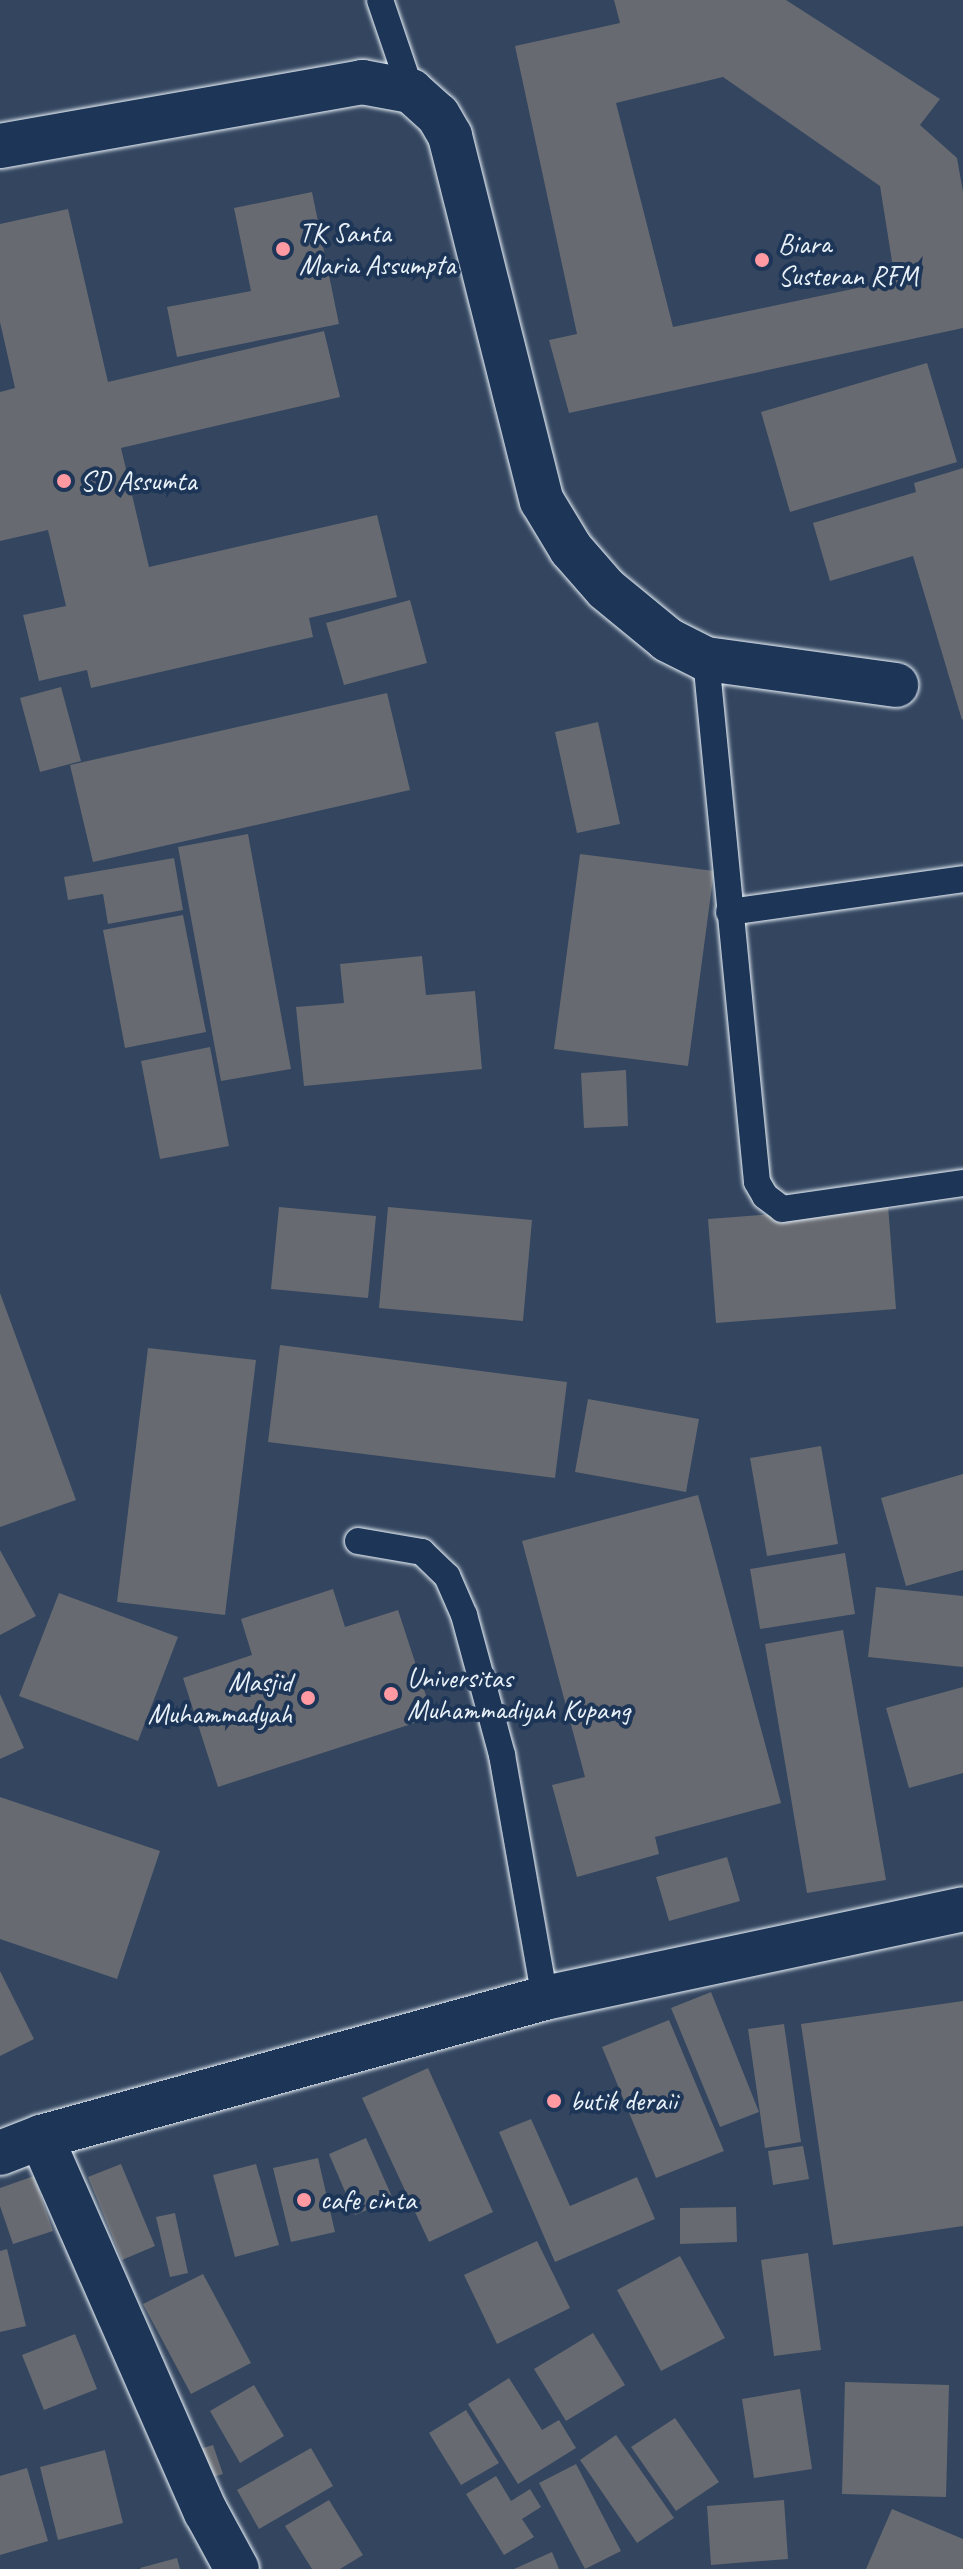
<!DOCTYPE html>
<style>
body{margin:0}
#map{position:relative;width:963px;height:2569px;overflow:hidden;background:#33455f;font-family:Caveat,sans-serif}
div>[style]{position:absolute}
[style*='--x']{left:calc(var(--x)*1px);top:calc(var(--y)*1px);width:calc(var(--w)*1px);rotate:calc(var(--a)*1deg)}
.building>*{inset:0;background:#676a71}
.roads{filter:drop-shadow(0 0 2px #e8f1f8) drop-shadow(0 0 2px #e8f1f8)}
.service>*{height:26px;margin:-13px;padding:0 13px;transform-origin:13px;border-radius:13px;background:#1d3557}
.minor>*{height:44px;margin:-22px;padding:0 22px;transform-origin:22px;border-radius:22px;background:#1d3557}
.tertiary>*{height:44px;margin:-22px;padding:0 22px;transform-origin:22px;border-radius:22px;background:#1d3557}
.dots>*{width:22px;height:22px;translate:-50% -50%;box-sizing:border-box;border:4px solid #1d3557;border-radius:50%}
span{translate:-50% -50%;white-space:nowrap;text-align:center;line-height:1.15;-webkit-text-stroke:8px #1d3557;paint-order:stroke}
.poi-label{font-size:28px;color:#e8f1f8}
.left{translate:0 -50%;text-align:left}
.right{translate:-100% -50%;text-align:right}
</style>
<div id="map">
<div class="building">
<i style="clip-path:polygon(evenodd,614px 0,786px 0,940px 99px,920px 125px,957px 158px,963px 192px,963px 328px,569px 413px,549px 340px,577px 334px,515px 46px,620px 23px,614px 0,723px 77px,880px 186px,895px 280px,673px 327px,616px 103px,723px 77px)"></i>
<i style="clip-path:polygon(312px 192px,339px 324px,177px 357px,167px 307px,251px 291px,234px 208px)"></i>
<i style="clip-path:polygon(68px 209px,108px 382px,324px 331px,340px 397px,121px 448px,149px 567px,377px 515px,397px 597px,309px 618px,313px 637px,91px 688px,87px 670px,39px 681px,23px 615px,66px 606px,48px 530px,0 541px,0 392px,15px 388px,0 322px,0 224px)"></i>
<i style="clip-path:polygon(927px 363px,957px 462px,790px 512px,761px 412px)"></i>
<i style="clip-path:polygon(963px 468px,963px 719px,962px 720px,913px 556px,830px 581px,813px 523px,916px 492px,914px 483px)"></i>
<i style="clip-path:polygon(410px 600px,427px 663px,344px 685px,326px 623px)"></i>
<i style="clip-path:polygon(61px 687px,81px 761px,40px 772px,20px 698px)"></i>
<i style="clip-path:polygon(387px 693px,410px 790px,93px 862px,70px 765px)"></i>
<i style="clip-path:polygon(598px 722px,620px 824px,577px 833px,555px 732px)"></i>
<i style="clip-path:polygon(248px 834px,291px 1069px,221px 1081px,178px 847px)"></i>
<i style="clip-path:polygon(580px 854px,714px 871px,688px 1066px,554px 1049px)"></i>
<i style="clip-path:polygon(174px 858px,183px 910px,108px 924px,103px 894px,68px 900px,64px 877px)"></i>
<i style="clip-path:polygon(183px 915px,206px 1032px,125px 1048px,103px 930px)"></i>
<i style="clip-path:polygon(422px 956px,426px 995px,475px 991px,482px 1069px,304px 1086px,296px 1007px,344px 1003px,340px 964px)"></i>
<i style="clip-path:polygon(210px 1047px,229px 1146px,160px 1159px,141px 1061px)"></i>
<i style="clip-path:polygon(626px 1070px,628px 1126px,584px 1128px,581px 1073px)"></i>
<i style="clip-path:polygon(888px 1205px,896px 1309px,716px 1323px,708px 1219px)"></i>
<i style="clip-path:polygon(279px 1207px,376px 1216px,368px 1298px,271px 1289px)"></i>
<i style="clip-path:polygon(388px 1207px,532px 1220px,523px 1321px,379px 1308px)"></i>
<i style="clip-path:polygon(0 1293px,76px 1500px,0 1527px)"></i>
<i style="clip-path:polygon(280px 1345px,567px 1382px,555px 1478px,268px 1442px)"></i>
<i style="clip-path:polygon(148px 1348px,256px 1360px,225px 1615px,117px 1602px)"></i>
<i style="clip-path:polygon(588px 1399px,699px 1419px,686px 1492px,575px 1472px)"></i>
<i style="clip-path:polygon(821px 1446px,838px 1544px,767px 1556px,750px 1458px)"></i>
<i style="clip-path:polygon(963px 1474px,963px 1570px,906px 1586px,881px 1498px)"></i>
<i style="clip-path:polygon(698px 1495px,781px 1803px,655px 1837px,659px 1854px,577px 1877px,552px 1785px,585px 1777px,522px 1541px)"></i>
<i style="clip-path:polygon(0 1550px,36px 1616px,0 1635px)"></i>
<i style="clip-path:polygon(845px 1553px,855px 1614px,760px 1629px,750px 1569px)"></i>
<i style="clip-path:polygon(876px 1587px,963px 1596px,963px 1667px,868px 1657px)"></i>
<i style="clip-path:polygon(333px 1589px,345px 1627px,398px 1610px,433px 1717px,218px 1787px,183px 1678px,252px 1655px,241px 1619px)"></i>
<i style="clip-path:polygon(59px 1593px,178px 1637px,138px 1741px,19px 1696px)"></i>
<i style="clip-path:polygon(843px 1630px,886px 1880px,807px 1893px,765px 1644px)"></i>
<i style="clip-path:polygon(963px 1687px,963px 1773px,909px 1788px,886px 1708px)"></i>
<i style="clip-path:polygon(0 1694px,24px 1748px,0 1759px)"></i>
<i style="clip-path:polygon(0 1797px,160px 1851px,117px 1979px,0 1939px)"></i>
<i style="clip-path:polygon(727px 1857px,740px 1901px,669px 1921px,656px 1877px)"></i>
<i style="clip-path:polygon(0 1971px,34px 2039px,0 2056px)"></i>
<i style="clip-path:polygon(711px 1992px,759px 2112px,720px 2127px,671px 2008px)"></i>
<i style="clip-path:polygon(963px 2001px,963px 2226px,833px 2245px,801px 2024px)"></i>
<i style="clip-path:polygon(669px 2020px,724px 2151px,656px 2178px,602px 2047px)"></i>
<i style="clip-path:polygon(784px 2024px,801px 2142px,765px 2148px,748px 2029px)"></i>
<i style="clip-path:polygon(428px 2068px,493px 2212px,429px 2242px,362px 2098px)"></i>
<i style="clip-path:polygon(531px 2119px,570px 2206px,637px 2177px,655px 2219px,555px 2262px,499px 2132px)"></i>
<i style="clip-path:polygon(366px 2138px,393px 2199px,355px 2215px,329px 2154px)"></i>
<i style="clip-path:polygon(803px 2146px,809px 2179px,773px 2185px,768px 2151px)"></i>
<i style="clip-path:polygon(318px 2158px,335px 2232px,291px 2242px,273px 2168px)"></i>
<i style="clip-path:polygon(121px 2164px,155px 2246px,122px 2260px,88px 2177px)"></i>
<i style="clip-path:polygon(256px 2164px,279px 2245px,235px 2257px,213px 2175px)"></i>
<i style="clip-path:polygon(34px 2176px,53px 2231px,13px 2244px,0 2206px,0 2188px)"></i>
<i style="clip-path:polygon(736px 2207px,737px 2242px,680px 2244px,680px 2208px)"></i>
<i style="clip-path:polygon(175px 2213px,188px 2273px,170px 2277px,156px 2217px)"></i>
<i style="clip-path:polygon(537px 2241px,570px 2308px,497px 2344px,464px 2275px)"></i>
<i style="clip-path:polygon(7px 2249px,26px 2326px,0 2332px,0 2251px)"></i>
<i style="clip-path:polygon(808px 2253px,821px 2350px,774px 2356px,761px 2260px)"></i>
<i style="clip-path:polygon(680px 2256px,725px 2338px,661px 2371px,617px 2290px)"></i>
<i style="clip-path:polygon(203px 2274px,251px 2363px,191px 2394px,143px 2304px)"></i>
<i style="clip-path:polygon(593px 2333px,625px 2385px,566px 2421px,534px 2369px)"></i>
<i style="clip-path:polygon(75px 2334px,97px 2389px,44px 2410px,22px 2355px)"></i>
<i style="clip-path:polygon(509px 2378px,542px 2430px,559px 2420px,576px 2448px,518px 2484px,468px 2404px)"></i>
<i style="clip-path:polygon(845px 2382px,949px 2385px,946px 2497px,842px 2494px)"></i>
<i style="clip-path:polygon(254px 2385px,284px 2436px,240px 2463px,210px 2411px)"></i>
<i style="clip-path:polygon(800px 2389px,812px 2469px,754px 2478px,742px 2399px)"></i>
<i style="clip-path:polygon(466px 2410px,499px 2463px,461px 2485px,429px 2433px)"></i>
<i style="clip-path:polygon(675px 2418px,719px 2482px,676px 2511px,631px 2447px)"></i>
<i style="clip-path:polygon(616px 2435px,674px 2518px,637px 2543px,580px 2460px)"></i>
<i style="clip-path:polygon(213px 2445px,223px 2474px,206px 2479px,197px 2450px)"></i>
<i style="clip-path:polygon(311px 2448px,333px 2486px,259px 2529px,237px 2490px)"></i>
<i style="clip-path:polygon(105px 2450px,123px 2523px,58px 2540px,40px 2467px)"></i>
<i style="clip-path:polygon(576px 2464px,621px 2551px,585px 2569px,539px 2483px)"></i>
<i style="clip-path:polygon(27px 2468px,48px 2541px,0 2555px,0 2476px)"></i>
<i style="clip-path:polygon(496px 2476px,511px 2501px,530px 2489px,541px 2507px,522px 2519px,534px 2537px,504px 2555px,466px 2494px)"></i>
<i style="clip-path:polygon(329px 2500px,363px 2555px,340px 2569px,312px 2569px,285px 2526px)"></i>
<i style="clip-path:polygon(784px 2500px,788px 2559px,711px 2565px,707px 2506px)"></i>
<i style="clip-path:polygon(892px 2509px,963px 2539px,963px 2569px,866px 2569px)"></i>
<i style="clip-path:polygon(552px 2552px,559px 2569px,514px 2569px)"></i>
<i style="clip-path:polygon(177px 2558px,180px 2569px,141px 2569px,140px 2568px)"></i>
</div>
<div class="roads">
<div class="service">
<i style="--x:380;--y:0;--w:96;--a:71.2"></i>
<i style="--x:706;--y:659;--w:525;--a:84.43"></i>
<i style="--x:757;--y:1182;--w:16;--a:60"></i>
<i style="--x:765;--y:1196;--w:21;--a:37"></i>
<i style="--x:782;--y:1209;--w:183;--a:-8.2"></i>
<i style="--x:729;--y:912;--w:236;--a:-8"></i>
<i style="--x:358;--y:1541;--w:65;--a:9.8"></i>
<i style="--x:422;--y:1552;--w:35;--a:44"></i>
<i style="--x:447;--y:1576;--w:43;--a:66.4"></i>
<i style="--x:464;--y:1615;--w:145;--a:74.8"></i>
<i style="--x:502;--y:1755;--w:247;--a:80"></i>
</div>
<div class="minor">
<i style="--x:0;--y:146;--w:368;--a:-10"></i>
<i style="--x:362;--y:82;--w:50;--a:10.4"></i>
<i style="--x:411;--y:91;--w:36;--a:42"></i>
<i style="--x:438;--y:115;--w:24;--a:60"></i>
<i style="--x:450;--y:136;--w:376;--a:75.9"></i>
<i style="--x:542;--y:501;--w:56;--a:58.9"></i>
<i style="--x:571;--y:549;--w:53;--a:48.8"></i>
<i style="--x:606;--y:589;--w:80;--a:39.4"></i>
<i style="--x:668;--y:640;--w:42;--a:26.6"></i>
<i style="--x:706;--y:659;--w:192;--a:7.8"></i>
<i style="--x:41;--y:2137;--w:410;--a:66.3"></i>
<i style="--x:206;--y:2512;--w:65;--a:61.5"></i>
</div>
<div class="tertiary">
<i style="--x:0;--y:2153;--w:44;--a:-21.3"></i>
<i style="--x:41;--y:2137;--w:523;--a:-15.42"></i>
<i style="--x:545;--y:1998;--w:427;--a:-12"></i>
</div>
</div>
<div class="dots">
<i style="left:283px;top:249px;background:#ff9aa2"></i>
<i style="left:762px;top:260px;background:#ff9aa2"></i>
<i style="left:64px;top:481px;background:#ff9aa2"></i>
<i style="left:391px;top:1694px;background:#ff9aa2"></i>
<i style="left:308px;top:1698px;background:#ff9aa2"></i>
<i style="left:554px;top:2101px;background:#ff9aa2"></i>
<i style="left:304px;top:2200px;background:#ff9aa2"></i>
</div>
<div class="poi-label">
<span class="left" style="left:299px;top:249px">TK Santa<br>Maria Assumpta</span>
<span class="left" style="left:778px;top:260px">Biara<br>Susteran RFM</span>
<span class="left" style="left:80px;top:481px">SD Assumta</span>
<span class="left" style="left:407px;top:1694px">Universitas<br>Muhammadiyah Kupang</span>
<span class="right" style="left:292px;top:1698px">Masjid<br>Muhammadyah</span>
<span class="left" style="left:570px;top:2101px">butik deraii</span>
<span class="left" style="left:320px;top:2200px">cafe cinta</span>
</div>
</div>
